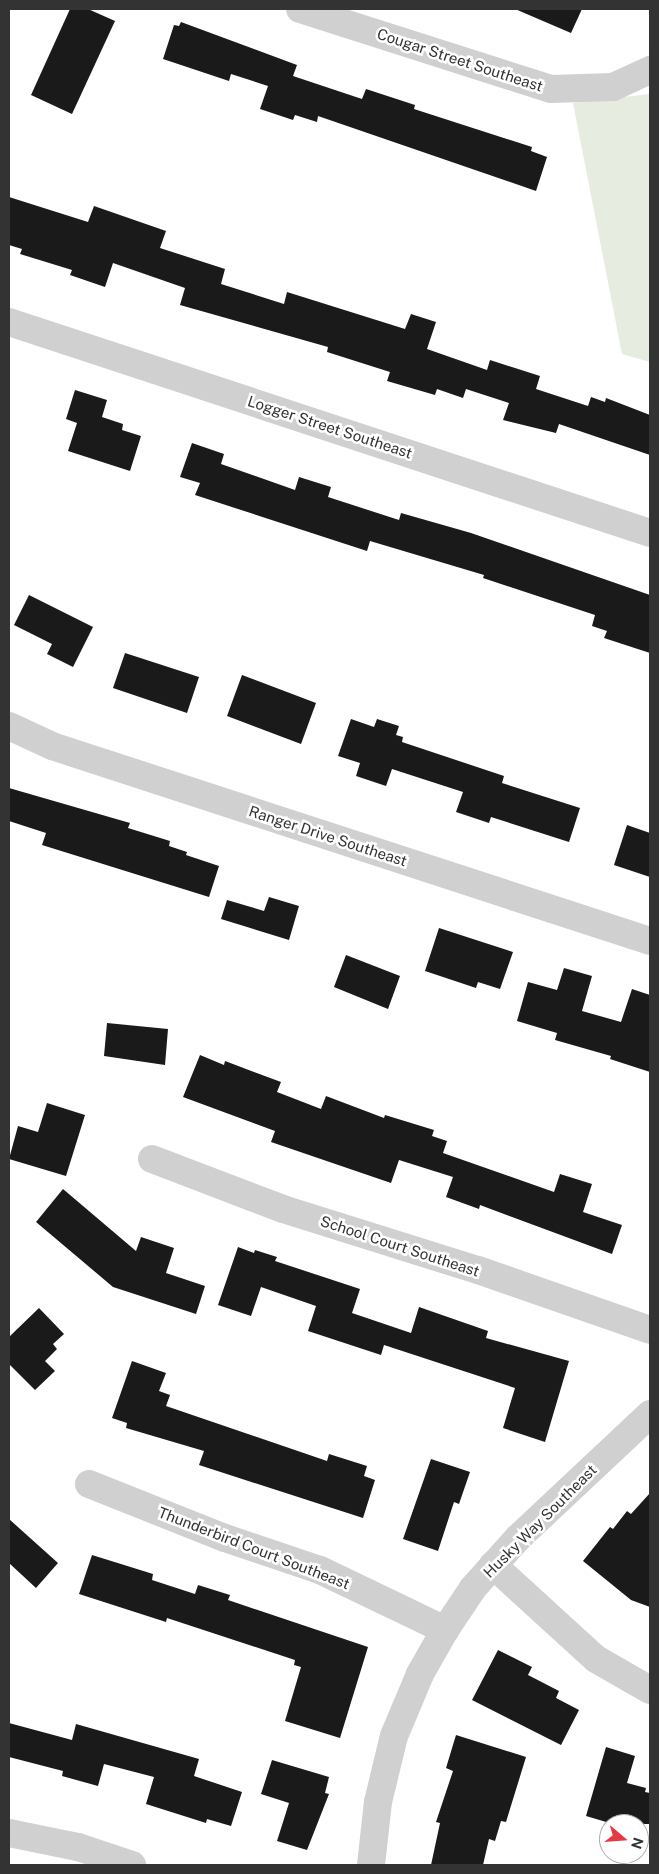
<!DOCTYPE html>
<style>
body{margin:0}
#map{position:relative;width:659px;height:1874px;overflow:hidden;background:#fff;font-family:"Public Sans",sans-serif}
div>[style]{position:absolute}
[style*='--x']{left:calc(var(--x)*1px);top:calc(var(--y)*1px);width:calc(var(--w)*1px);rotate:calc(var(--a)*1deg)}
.green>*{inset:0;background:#e6ecdf}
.building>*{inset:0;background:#1a1a1a}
.minor>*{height:28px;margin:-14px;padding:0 14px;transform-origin:14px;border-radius:14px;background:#d0d0d0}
span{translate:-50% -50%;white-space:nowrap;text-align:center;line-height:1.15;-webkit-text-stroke:5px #fff;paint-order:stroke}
.street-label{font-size:15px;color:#333}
.frame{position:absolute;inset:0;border:10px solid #333;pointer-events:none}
.north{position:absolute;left:599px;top:1814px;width:50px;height:50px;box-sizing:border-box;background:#fff;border:1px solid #adadad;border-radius:50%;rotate:108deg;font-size:14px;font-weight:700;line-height:20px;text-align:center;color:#333}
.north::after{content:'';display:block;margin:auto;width:18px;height:22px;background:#e63946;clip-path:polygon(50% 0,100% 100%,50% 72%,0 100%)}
</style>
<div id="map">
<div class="green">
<i style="clip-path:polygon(650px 94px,650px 362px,622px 354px,573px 103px)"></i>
</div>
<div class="building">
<i style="clip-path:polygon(70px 9px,88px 9px,115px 21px,72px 114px,31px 95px)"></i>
<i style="clip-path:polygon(515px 9px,582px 9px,571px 33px)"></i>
<i style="clip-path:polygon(181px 22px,297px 65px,293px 76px,362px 99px,366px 89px,415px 105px,414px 109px,532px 147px,531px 151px,547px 157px,536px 191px,318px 116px,317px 122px,295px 115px,293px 120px,260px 109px,268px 86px,231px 74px,229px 81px,163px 59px,174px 25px,179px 26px)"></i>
<i style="clip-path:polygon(9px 197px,88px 222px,94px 206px,166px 231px,160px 248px,225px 269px,221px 284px,284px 304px,287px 292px,405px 329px,411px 314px,436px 322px,427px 349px,487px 370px,490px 360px,540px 376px,536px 389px,588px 406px,591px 397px,605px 402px,606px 398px,650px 415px,650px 455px,559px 424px,556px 433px,503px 420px,509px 403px,466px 389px,463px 398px,437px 389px,435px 395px,387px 381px,390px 372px,327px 352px,328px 347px,180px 305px,185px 288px,113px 263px,105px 287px,70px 275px,72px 270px,20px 254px,22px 249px,9px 245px)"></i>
<i style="clip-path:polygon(75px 390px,107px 400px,102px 417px,123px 424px,122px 430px,141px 436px,130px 471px,68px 451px,77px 423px,66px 419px)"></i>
<i style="clip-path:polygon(192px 443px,224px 454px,221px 464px,295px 490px,299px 477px,331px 487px,328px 497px,399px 520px,401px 513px,471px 533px,650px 595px,650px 653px,604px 638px,607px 631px,592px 626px,595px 615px,483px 578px,484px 575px,370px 541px,367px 551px,195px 495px,200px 483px,180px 477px)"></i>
<i style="clip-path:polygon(29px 595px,93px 627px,73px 667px,47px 654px,52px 644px,14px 625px)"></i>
<i style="clip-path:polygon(125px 653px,199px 677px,187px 713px,113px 688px)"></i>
<i style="clip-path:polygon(242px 675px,316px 703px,301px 744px,227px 716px)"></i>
<i style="clip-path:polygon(351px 719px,374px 727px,377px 719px,399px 726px,396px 735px,403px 737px,402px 742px,504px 776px,502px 783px,580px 808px,569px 842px,491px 817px,489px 823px,456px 812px,463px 792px,392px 769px,386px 786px,356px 776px,360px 763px,338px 756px)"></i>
<i style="clip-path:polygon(9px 788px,130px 823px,128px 828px,170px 841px,169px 846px,187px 852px,186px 855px,219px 866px,209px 897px,42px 845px,46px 833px,9px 821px)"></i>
<i style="clip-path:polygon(627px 825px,650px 833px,650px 877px,614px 865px)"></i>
<i style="clip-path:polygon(269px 897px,299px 906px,289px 940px,221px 919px,227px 900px,264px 911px)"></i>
<i style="clip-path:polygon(439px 928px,513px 952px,500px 989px,478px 982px,476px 988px,425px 971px)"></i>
<i style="clip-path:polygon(346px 955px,400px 976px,388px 1009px,334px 987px)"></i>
<i style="clip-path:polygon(564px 968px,592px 976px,582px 1011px,621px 1022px,632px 989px,650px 995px,650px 1072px,610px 1059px,611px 1056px,555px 1040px,557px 1033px,517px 1021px,528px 982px,557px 990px)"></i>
<i style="clip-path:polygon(107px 1023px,168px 1029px,165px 1065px,104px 1056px)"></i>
<i style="clip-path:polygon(200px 1055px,224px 1065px,225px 1061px,281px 1082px,277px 1092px,321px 1109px,326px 1096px,384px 1118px,385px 1115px,434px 1130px,432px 1136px,447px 1141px,443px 1153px,554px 1192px,560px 1174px,592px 1184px,583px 1212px,622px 1225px,612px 1254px,480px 1205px,479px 1209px,446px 1197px,453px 1177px,399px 1160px,391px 1183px,271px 1142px,275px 1131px,183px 1097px)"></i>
<i style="clip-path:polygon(47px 1103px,85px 1115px,66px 1176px,9px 1159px,18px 1126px,38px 1132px)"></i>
<i style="clip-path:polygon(63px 1189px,136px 1251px,141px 1237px,174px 1248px,166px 1273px,205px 1286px,196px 1314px,113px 1287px,36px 1222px)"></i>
<i style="clip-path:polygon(238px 1247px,254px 1253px,255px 1250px,277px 1257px,275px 1261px,360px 1289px,352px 1313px,411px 1333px,419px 1307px,488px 1331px,486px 1338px,569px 1361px,545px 1442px,503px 1428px,515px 1388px,384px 1345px,381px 1355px,308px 1331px,316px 1306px,261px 1287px,251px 1316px,218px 1305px)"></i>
<i style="clip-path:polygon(39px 1308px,64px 1334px,53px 1344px,57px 1349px,45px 1361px,55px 1371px,35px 1390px,9px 1364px,9px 1337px)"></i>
<i style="clip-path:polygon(132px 1361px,166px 1373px,159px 1391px,170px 1395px,166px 1406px,327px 1461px,329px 1454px,367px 1466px,364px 1476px,375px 1480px,363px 1518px,199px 1465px,204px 1451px,126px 1428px,127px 1423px,112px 1418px)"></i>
<i style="clip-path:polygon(431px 1459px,470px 1472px,459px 1504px,454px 1502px,438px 1551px,403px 1539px)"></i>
<i style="clip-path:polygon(650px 1493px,650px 1607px,631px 1600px,583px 1561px,610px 1527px,613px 1529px,627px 1511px,631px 1514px)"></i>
<i style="clip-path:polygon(9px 1519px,58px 1563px,36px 1588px,9px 1563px)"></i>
<i style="clip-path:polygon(92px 1555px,153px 1574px,152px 1580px,195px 1594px,198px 1585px,230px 1595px,228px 1600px,368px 1647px,340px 1738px,285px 1721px,301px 1667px,294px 1665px,295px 1660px,167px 1618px,166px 1622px,79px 1594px)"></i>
<i style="clip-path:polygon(498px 1650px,532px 1667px,528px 1675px,559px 1691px,556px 1698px,579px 1710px,561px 1745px,472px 1700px)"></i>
<i style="clip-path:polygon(9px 1723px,72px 1740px,76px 1724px,199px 1759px,194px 1776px,242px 1792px,231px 1826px,207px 1819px,206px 1823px,146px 1804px,154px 1777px,104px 1764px,98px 1786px,62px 1776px,63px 1771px,9px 1757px)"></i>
<i style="clip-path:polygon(456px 1735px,526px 1757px,506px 1822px,501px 1821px,495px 1841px,489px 1839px,483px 1865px,431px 1865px,440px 1823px,436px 1822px,453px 1771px,446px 1768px)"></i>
<i style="clip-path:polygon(606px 1747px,635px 1756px,627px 1783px,646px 1788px,645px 1792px,650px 1793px,650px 1824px,613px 1824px,586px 1816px)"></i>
<i style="clip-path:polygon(272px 1760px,329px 1777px,325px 1793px,329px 1794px,307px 1850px,277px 1841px,289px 1803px,261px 1794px)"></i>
</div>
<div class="minor">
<i style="--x:300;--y:9;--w:263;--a:17.7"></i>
<i style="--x:551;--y:89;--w:62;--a:-1.8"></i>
<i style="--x:613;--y:87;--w:41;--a:-24.7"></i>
<i style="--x:9;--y:322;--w:675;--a:18.22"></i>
<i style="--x:9;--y:726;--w:47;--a:24.9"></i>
<i style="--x:52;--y:746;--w:629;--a:18.06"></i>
<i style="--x:152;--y:1159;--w:140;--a:20.9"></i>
<i style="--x:283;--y:1209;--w:204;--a:17.4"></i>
<i style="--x:478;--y:1270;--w:182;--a:19.2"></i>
<i style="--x:89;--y:1484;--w:146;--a:21.7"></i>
<i style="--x:225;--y:1538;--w:100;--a:18.6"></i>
<i style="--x:320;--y:1570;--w:139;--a:25.6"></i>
<i style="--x:493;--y:1565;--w:139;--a:42.4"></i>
<i style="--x:596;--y:1659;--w:62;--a:29.9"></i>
<i style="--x:9;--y:1833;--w:70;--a:11.5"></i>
<i style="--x:78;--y:1847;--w:57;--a:18.4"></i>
<i style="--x:371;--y:1865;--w:63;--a:-83.7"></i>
<i style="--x:378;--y:1802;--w:68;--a:-76.4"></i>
<i style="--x:394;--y:1736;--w:67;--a:-67.2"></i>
<i style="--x:420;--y:1674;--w:51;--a:-60.4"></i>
<i style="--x:445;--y:1630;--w:50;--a:-56.3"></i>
<i style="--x:473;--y:1588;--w:67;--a:-48"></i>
<i style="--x:518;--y:1538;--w:181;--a:-43.2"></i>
</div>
<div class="street-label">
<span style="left:460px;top:60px;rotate:18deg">Cougar Street Southeast</span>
<span style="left:330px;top:427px;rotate:18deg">Logger Street Southeast</span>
<span style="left:328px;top:836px;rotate:18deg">Ranger Drive Southeast</span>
<span style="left:400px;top:1246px;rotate:18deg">School Court Southeast</span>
<span style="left:540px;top:1521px;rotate:-45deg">Husky Way Southeast</span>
<span style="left:254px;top:1548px;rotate:21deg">Thunderbird Court Southeast</span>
</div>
<div class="frame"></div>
<div class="north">N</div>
</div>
